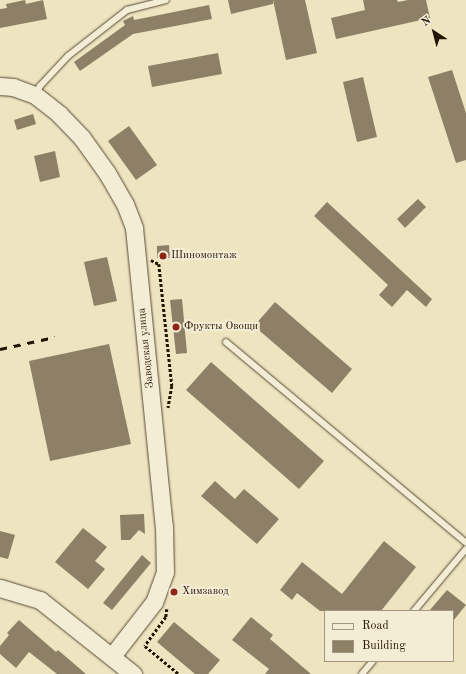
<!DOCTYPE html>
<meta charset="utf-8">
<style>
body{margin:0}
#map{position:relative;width:466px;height:674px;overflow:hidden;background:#eee4c0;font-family:"Old Standard TT",serif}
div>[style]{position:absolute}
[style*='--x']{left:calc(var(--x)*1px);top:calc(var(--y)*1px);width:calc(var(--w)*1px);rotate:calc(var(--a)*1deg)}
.building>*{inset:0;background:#8d8066}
.path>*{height:2.5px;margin-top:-1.25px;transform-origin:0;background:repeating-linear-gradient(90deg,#241404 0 3px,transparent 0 5px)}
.roads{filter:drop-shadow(0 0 1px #564833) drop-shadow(0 0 1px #564833)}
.lane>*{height:6px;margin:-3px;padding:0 3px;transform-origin:3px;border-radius:3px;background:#f4edd6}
.secondary>*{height:17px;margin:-8.5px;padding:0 8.5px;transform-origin:8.5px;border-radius:8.5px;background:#f4edd6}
.rail>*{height:3px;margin-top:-1.5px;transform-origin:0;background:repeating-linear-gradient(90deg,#241404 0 7px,transparent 0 14px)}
.dots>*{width:11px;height:11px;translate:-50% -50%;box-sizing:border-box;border:2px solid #f4edd6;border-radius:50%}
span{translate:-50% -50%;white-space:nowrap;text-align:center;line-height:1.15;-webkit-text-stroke:4px #f4edd6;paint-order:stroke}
.poi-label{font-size:11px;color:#241404}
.left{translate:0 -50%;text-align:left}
.street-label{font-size:11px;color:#241404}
.legend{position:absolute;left:324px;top:610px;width:130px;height:52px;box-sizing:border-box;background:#f4edd6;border:1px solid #a19682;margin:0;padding:5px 7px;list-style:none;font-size:12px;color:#241404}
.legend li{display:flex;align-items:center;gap:8px;height:20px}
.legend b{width:20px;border:1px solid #a19682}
.north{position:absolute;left:414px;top:12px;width:40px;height:40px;-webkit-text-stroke:3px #f4edd6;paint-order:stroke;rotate:324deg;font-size:11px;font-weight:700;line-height:16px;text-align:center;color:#241404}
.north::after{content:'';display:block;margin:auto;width:14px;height:18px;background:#241404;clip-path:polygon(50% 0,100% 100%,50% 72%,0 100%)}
</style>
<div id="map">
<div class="building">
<i style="clip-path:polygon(25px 0,26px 4px,43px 0,47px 19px,0 28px,0 9px,7px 8px,6px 4px)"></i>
<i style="clip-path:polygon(228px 0,305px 0,317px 53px,286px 60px,273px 0,273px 4px,231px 14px)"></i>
<i style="clip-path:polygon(363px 0,397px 0,398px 2px,408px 0,426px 0,430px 18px,336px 39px,331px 18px,365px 10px)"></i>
<i style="clip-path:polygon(209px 5px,212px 19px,133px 34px,80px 71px,74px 62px,125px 25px,123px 21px,133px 16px,134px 20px)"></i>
<i style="clip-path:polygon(218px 53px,222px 74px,152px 87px,148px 66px)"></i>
<i style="clip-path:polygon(452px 70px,466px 113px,466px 160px,456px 163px,428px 77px)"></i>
<i style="clip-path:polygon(363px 77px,377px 137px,357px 142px,343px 82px)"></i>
<i style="clip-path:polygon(33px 114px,36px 124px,17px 130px,14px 120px)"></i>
<i style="clip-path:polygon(129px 126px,157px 165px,136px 180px,108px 141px)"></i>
<i style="clip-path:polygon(55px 151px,60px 177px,40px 182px,34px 156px)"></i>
<i style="clip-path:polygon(418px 199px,426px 207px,405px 228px,397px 219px)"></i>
<i style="clip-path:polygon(327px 202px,432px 299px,426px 307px,407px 290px,392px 307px,379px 295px,388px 285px,314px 216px)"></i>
<i style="clip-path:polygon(169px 245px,170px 258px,157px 258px,157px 246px)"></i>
<i style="clip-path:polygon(107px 257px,117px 301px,94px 306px,84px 262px)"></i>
<i style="clip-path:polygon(182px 299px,187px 353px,176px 354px,170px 300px)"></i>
<i style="clip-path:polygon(275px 302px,352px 369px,332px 393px,254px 326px)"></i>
<i style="clip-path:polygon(109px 344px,131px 444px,50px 461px,29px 361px)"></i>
<i style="clip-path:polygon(211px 362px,324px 461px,299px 489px,186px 390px)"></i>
<i style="clip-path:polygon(215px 481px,235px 499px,244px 489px,279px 519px,257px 544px,201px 496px)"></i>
<i style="clip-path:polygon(144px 514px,145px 534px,139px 530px,130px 540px,121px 540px,120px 515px)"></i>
<i style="clip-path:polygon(83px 528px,107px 547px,95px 561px,105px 569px,88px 589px,55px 562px)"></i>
<i style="clip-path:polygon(0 531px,15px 535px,8px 559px,0 557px)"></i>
<i style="clip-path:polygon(384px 541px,416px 567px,381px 611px,320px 611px,297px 593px,292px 600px,280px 590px,302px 562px,342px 594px)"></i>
<i style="clip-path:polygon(142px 555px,151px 563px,112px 610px,103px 603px)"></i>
<i style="clip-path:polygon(447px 590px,466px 605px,453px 621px,453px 611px,429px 611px)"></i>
<i style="clip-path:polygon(251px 617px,273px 635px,270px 639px,311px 674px,265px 674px,269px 669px,232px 640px)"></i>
<i style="clip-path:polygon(19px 620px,56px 652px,58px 650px,86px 674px,57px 674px,29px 652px,16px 668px,0 654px,0 646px,9px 635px,7px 633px)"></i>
<i style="clip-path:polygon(174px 622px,220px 660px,208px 674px,195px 674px,157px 642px)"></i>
</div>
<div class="path">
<i style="--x:151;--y:260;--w:9;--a:27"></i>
<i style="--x:159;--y:264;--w:123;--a:83.9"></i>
<i style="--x:172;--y:386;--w:22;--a:100"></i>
<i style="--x:167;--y:609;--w:8;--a:97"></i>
<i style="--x:166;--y:617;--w:36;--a:126"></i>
<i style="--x:145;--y:646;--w:44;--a:39.5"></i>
</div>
<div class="roads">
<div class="lane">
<i style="--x:36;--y:93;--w:8;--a:-60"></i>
<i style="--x:40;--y:86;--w:41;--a:-47"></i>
<i style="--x:68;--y:56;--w:75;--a:-37.9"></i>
<i style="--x:127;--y:10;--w:40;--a:-14.4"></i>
<i style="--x:226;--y:342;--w:313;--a:39.9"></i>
<i style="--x:414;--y:611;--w:81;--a:-50"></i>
<i style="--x:362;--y:674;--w:17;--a:-50"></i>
</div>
<div class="secondary">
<i style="--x:0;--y:86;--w:13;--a:4"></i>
<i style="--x:13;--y:87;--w:23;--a:20"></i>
<i style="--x:35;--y:95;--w:31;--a:38"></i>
<i style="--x:59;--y:114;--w:33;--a:46"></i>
<i style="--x:82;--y:138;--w:43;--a:54.5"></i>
<i style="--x:107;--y:173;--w:36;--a:60"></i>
<i style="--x:125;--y:204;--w:26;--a:69"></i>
<i style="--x:134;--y:228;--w:300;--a:84.3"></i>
<i style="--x:164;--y:526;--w:46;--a:88.8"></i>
<i style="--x:165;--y:572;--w:32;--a:110"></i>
<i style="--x:154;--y:602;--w:68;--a:127.9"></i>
<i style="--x:0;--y:588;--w:42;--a:16.7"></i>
<i style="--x:40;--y:600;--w:119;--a:38.5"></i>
</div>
</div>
<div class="rail">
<i style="--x:0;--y:349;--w:56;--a:-12.3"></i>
</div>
<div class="dots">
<i style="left:163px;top:256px;background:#8f2418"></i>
<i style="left:176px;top:327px;background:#8f2418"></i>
<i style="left:174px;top:592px;background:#8f2418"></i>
</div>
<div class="poi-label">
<span class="left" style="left:171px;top:256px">Шиномонтаж</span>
<span class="left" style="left:184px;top:327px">Фрукты Овощи</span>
<span class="left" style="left:182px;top:592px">Химзавод</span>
</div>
<div class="street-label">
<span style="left:147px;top:348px;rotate:-96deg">Заводская улица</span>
</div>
<ul class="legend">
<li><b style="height:5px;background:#f4edd6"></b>Road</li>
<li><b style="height:11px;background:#8d8066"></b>Building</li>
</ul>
<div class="north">N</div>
</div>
